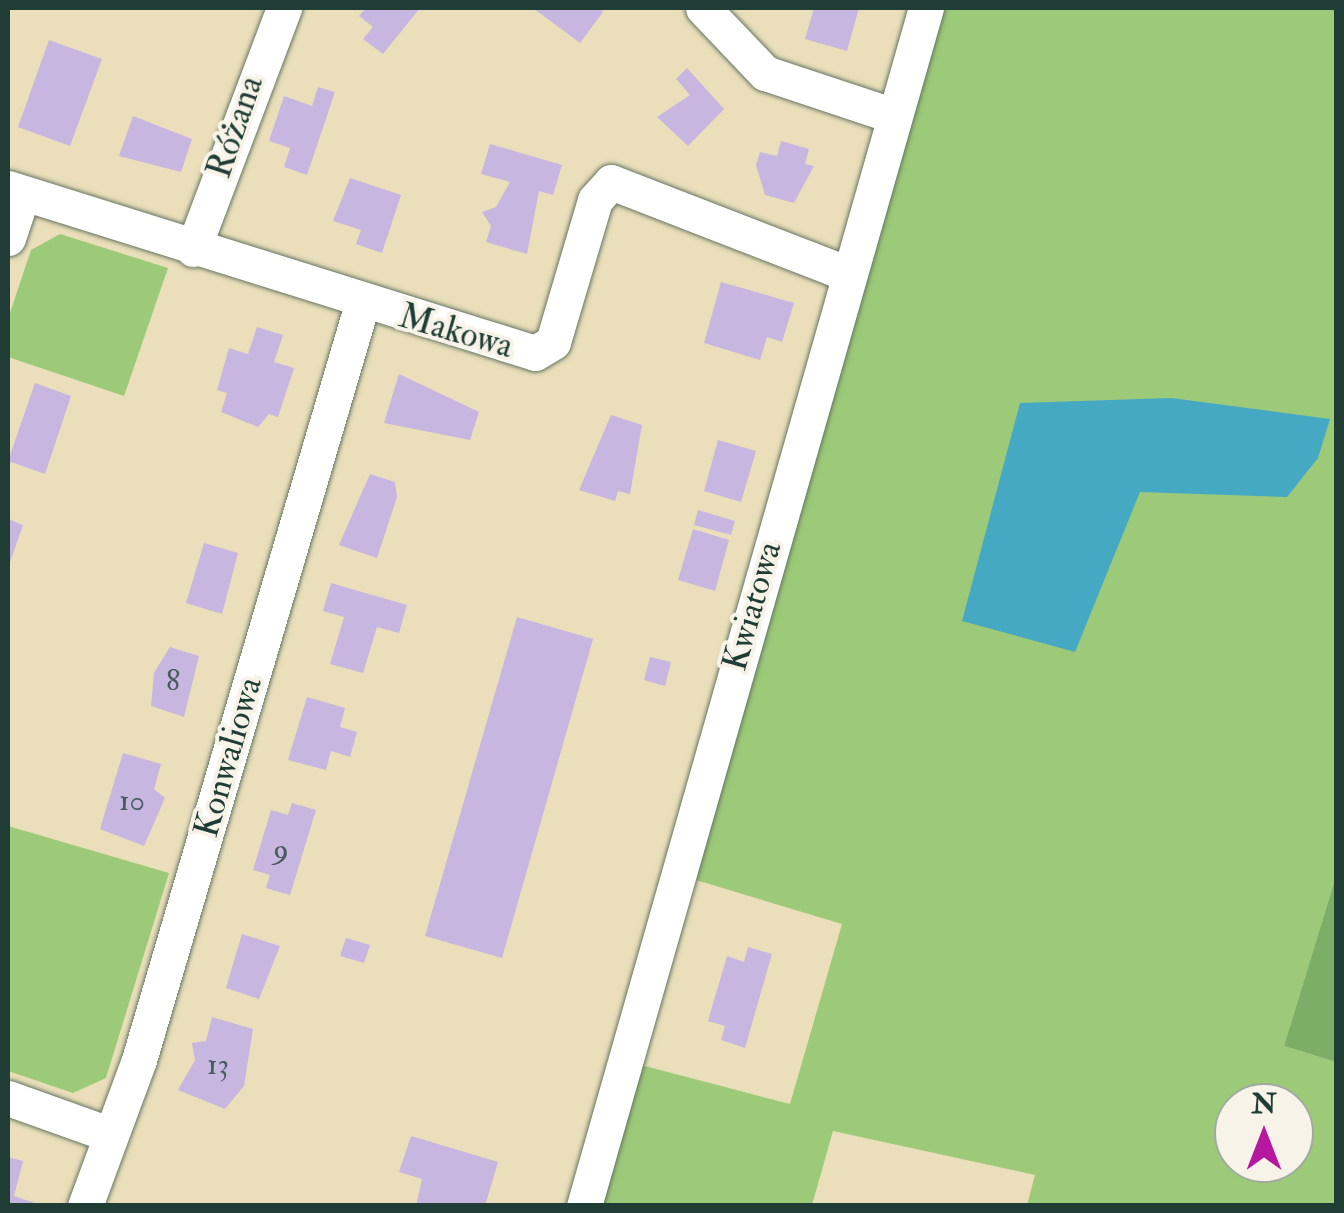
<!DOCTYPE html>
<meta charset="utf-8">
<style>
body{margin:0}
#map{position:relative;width:1344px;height:1213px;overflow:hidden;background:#eadfba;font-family:"IM FELL Double Pica",serif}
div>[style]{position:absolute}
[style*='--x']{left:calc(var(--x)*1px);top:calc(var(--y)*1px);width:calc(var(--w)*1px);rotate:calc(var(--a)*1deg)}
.green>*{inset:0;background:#9cca78}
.forest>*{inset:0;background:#7dae68}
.water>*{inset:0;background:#45a9c4}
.building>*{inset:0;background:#c7b6e0}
.roads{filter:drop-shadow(0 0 2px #667663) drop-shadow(0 0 2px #667663)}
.minor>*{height:35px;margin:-17.5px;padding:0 17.5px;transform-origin:17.5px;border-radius:17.5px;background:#fff}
span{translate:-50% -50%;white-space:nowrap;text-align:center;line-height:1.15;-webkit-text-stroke:8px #f7f3e8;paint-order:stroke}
.number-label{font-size:30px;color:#495b5f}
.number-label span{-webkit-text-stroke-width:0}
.street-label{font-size:35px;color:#1f3d34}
.frame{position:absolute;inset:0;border:10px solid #1f3d34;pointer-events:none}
.north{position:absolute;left:1214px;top:1083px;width:100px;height:100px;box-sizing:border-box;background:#f7f3e8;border:2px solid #a1aaa0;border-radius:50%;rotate:0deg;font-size:28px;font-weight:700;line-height:40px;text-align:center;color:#1f3d34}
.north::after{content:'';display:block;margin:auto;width:35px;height:45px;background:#b5179e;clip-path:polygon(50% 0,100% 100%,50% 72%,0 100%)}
</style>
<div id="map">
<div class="green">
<i style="clip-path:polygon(evenodd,937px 8px,1336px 8px,1336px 876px,1284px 1046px,1336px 1062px,1336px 1205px,1027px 1205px,1035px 1175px,833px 1131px,812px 1205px,601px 1206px,641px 1065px,790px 1104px,842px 924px,696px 880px,937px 8px,1234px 1103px,1294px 1103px,1294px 1163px,1234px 1163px,1234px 1103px)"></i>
<i style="clip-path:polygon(60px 234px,168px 268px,124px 396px,8px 357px,8px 319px,31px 250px)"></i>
<i style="clip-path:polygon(8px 826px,169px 873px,106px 1078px,73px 1093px,8px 1071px)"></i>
</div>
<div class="forest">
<i style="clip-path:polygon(1336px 876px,1336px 1062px,1284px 1046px)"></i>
</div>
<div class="water">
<i style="clip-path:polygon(1171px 398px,1330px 419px,1318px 458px,1287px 497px,1140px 492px,1075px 652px,962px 621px,1020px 403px)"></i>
</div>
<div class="building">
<i style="clip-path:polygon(366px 8px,420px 8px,383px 54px,363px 39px,373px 27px,359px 16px)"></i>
<i style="clip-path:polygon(533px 8px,600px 8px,603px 12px,580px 43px)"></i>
<i style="clip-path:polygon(814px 8px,859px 8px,847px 51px,805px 39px)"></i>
<i style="clip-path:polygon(49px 40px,102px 59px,70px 146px,18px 127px)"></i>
<i style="clip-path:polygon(687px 68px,724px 109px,688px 146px,657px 117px,690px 95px,676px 79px)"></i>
<i style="clip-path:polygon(318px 87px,335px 92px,307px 175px,284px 167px,290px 148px,269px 141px,284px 96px,312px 106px)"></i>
<i style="clip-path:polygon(133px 116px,192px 139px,181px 172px,119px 156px)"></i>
<i style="clip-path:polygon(781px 141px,809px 149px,805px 164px,814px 166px,794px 203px,765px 195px,756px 165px,760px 152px,777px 156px)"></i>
<i style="clip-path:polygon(490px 144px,562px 165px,553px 195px,539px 191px,527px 254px,486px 242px,491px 226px,482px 212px,496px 207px,510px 182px,481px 174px)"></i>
<i style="clip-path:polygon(350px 178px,401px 195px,382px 253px,356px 244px,361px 230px,333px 221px)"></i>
<i style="clip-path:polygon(721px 282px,794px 303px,782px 342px,767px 337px,760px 360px,704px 343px)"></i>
<i style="clip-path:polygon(257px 327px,283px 335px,274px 362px,294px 368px,278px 417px,269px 414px,258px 427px,221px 412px,227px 393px,217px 390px,229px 348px,248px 354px)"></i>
<i style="clip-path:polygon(399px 374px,479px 412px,470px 440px,384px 423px)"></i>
<i style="clip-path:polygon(35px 383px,71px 396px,45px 474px,8px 461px)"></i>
<i style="clip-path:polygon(611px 415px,642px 425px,630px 494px,618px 491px,615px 501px,579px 490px)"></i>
<i style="clip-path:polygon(718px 440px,756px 451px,741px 502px,704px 491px)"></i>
<i style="clip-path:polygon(370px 474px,395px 482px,397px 497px,377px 558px,339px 545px)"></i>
<i style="clip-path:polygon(698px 510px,735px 521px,731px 535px,694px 525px)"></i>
<i style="clip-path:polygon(8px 519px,23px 525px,8px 568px)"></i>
<i style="clip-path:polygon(693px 529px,729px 540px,715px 591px,678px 580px)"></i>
<i style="clip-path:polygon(204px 543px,238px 553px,222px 614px,186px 603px)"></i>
<i style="clip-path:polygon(331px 583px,407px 605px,399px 633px,377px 627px,363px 673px,330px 664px,344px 617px,323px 611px)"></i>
<i style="clip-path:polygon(517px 617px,593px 639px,502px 958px,425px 936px)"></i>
<i style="clip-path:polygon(170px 647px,199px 656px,184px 717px,151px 706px,154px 673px)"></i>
<i style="clip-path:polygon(650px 657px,671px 662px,665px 686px,644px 680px)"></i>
<i style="clip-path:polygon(307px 697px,345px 708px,340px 727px,357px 732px,350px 757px,331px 751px,326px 770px,288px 760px)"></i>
<i style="clip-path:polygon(123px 753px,161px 764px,154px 789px,165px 798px,144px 846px,100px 829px)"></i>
<i style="clip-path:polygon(292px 803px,316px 810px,290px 895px,266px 888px,270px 875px,253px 870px,271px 810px,288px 815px)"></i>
<i style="clip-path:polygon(242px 934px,280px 946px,259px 999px,226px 988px)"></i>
<i style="clip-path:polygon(346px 938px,370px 945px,364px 963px,340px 956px)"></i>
<i style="clip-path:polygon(748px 947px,772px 954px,745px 1048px,721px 1040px,725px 1026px,708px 1021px,727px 956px,744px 962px)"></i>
<i style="clip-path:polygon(212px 1017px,253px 1029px,244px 1086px,225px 1109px,178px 1090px,195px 1060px,192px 1043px,206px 1041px)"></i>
<i style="clip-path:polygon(411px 1136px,498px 1162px,485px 1206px,416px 1206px,422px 1179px,399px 1172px)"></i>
<i style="clip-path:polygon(8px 1157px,23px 1161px,14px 1196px,44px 1206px,8px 1206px)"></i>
</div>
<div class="roads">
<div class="minor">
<i style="--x:703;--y:8;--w:90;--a:46.4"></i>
<i style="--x:765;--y:73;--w:136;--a:18.4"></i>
<i style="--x:8;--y:188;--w:552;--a:17.38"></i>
<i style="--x:535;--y:353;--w:21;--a:-31"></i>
<i style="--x:553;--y:342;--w:148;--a:-73.5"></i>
<i style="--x:595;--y:200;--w:24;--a:-48"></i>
<i style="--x:611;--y:182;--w:252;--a:21.2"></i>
<i style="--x:8;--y:238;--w:47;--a:-71.6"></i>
<i style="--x:193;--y:249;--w:258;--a:-69.3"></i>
<i style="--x:8;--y:1098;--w:104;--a:19.7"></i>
<i style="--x:85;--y:1206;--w:156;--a:-69.7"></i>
<i style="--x:139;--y:1060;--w:788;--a:-73.57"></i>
<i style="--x:584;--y:1206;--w:1246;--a:-74.07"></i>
</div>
</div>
<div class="number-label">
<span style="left:173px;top:681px">8</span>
<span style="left:132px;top:801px">10</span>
<span style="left:281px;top:850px">9</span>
<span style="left:218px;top:1065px">13</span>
</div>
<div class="street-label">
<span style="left:235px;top:127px;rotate:-71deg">Różana</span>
<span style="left:456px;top:331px;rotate:16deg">Makowa</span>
<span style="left:752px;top:606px;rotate:-74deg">Kwiatowa</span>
<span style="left:228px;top:757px;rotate:-74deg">Konwaliowa</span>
</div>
<div class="frame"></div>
<div class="north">N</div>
</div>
